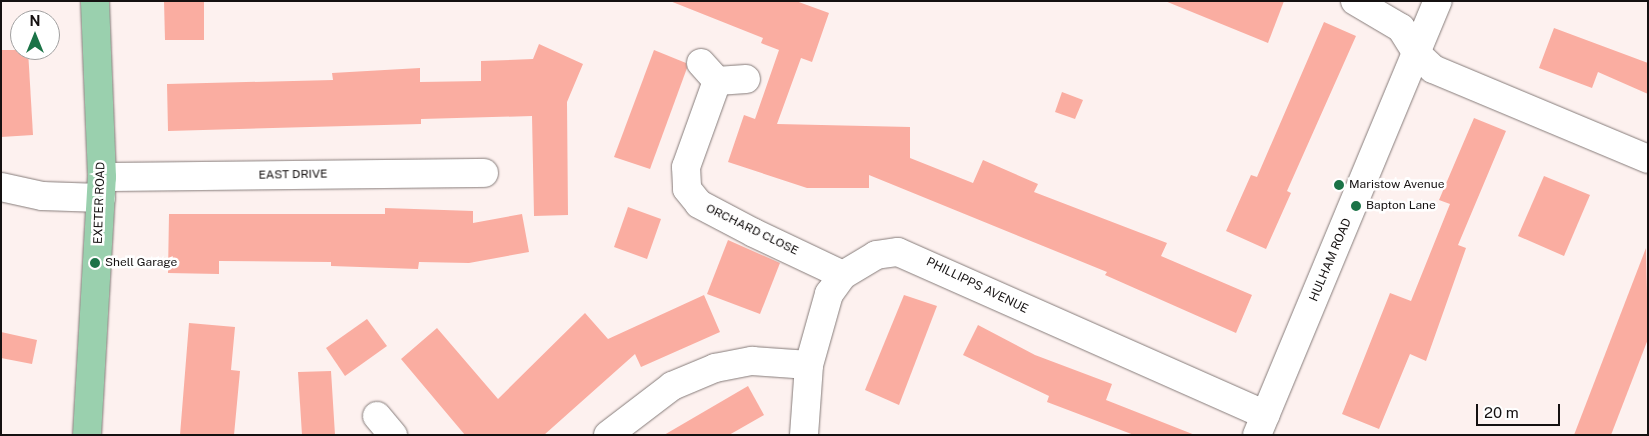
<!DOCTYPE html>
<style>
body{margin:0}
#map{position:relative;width:1649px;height:436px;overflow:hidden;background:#fdf1ef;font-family:"Public Sans",sans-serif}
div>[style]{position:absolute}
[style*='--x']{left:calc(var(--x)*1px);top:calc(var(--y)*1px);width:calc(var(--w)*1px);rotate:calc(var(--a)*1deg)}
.building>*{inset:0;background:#faada1}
.roads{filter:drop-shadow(0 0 1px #867c7a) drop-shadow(0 0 1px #867c7a)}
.minor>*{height:28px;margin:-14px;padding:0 14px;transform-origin:14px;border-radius:14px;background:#fff}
.tertiary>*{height:28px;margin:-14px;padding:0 14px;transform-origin:14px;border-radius:14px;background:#fff}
.trunk>*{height:28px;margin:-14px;padding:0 14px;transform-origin:14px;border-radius:14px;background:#9ad0ae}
.dots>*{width:14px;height:14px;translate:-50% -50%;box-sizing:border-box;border:2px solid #fff;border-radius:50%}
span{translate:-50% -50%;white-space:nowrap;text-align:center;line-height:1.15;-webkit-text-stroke:5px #fff;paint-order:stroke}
.street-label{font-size:12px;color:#151111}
.poi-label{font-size:12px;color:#151111}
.left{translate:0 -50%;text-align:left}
.frame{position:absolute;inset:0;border:2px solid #151111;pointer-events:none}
.north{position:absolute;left:10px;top:10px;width:50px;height:50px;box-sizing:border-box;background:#fff;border:1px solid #a1a0a0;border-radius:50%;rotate:0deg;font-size:14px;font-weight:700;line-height:20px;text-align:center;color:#151111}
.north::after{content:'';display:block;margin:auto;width:18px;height:22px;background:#1b7347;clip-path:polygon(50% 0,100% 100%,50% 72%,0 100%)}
.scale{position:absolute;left:1476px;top:404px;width:84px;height:22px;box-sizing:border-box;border:2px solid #151111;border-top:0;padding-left:6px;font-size:15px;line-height:18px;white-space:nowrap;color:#151111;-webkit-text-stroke:4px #fff;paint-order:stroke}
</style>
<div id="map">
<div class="building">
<i style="clip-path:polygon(164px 1px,204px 1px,204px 40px,165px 40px)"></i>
<i style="clip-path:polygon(670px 1px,796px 1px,829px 13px,812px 62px,801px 58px,777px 124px,910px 127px,910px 158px,973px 183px,983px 160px,1038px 184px,1034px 192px,1167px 243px,1161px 256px,1252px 295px,1236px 333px,1105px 275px,1107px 272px,869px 175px,869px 188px,807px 188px,728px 162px,744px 115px,755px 119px,779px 50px,761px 43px,763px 38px)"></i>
<i style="clip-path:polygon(1165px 1px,1284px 1px,1268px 43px)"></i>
<i style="clip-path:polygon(1324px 22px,1356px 36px,1287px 191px,1291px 193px,1266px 249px,1226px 231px,1251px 175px,1257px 177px)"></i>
<i style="clip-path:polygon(1554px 28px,1648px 63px,1648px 94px,1598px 72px,1592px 88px,1539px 68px)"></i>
<i style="clip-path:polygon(539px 44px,583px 64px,567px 102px,568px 215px,534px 216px,532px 116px,421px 119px,421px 124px,168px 131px,167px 84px,333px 80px,332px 73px,420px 68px,420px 82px,481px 81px,481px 61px,533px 59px)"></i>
<i style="clip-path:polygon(1px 50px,28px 50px,33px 135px,1px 137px)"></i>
<i style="clip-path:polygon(654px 50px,686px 63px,687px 68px,650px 169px,614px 157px)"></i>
<i style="clip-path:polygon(1062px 92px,1083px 100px,1075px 119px,1055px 112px)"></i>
<i style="clip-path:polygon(1474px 118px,1506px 131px,1458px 245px,1466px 248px,1426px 361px,1410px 354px,1379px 429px,1342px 414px,1390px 293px,1411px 301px,1450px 204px,1439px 200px)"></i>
<i style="clip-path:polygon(1544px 176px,1590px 195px,1564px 256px,1518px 236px)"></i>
<i style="clip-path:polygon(628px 207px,661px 219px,647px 259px,614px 247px)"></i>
<i style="clip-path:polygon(385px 208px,473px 211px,473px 223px,522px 214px,529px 252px,469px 263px,419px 262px,418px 269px,331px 266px,331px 262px,219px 261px,219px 274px,168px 273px,169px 214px,385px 214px)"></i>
<i style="clip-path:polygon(728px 240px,780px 263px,760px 314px,707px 294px)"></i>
<i style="clip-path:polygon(1646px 248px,1648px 339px,1611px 435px,1574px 435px)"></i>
<i style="clip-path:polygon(704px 295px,720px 332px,641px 367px,635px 354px,544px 435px,465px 435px,401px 359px,437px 328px,498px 399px,585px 313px,608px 339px)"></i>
<i style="clip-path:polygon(904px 295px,937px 306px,899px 405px,865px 390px)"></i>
<i style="clip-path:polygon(367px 319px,387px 346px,345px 376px,326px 348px)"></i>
<i style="clip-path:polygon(189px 323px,235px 327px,231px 370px,240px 371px,234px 435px,180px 435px)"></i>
<i style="clip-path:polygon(978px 325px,1035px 355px,1112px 384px,1106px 400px,1195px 435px,1134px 435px,1047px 402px,1049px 396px,963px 355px)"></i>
<i style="clip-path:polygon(1px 332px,37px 340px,32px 364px,1px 358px)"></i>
<i style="clip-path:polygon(331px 371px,335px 435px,302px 435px,298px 372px)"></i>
<i style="clip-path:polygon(748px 386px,764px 415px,729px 435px,664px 435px)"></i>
</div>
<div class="roads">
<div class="minor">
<i style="--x:1355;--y:1;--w:53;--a:30.4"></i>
<i style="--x:1401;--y:28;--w:31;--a:58"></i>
<i style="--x:1417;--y:54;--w:22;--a:43"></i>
<i style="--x:1433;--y:69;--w:233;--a:22.7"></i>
<i style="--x:701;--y:63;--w:24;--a:48"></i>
<i style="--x:717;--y:81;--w:29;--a:-4"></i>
<i style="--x:717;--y:81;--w:91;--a:109.8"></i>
<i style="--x:686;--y:167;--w:22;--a:87"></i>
<i style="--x:687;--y:189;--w:19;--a:51"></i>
<i style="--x:699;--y:204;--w:62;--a:27.8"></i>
<i style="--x:754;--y:233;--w:98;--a:25.3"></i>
<i style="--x:102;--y:177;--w:382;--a:-0.6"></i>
<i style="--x:1;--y:187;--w:42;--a:12.4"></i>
<i style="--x:42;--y:196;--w:59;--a:1.9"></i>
<i style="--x:377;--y:416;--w:25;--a:50"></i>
<i style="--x:608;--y:435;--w:81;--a:-37.4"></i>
<i style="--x:672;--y:386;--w:47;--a:-22.7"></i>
<i style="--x:715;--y:368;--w:38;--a:-11"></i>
<i style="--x:752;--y:361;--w:57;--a:4"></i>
<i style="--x:804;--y:435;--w:70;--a:-85.9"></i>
<i style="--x:809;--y:365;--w:74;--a:-74.3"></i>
<i style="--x:829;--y:294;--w:24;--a:-54"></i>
<i style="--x:843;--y:275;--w:39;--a:-31"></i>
<i style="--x:876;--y:255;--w:22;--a:-8"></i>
<i style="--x:898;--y:252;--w:402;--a:23.9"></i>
</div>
<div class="tertiary">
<i style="--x:1257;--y:435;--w:470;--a:-67.4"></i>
</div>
<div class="trunk">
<i style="--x:87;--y:435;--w:258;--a:-86.7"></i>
<i style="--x:102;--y:177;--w:176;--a:-92.3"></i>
</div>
</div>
<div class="dots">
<i style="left:1339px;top:185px;background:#1b7347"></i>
<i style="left:1356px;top:206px;background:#1b7347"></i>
<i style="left:95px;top:263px;background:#1b7347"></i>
</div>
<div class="street-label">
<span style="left:293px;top:175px;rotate:-1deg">EAST DRIVE</span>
<span style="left:100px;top:203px;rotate:-88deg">EXETER ROAD</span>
<span style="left:752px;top:230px;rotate:26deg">ORCHARD CLOSE</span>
<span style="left:1331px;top:260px;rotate:-67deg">HULHAM ROAD</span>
<span style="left:977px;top:286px;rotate:26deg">PHILLIPPS AVENUE</span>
</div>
<div class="poi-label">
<span class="left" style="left:1349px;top:185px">Maristow Avenue</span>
<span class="left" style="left:1366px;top:206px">Bapton Lane</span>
<span class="left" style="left:105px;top:263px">Shell Garage</span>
</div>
<div class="frame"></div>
<div class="north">N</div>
<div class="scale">20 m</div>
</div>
